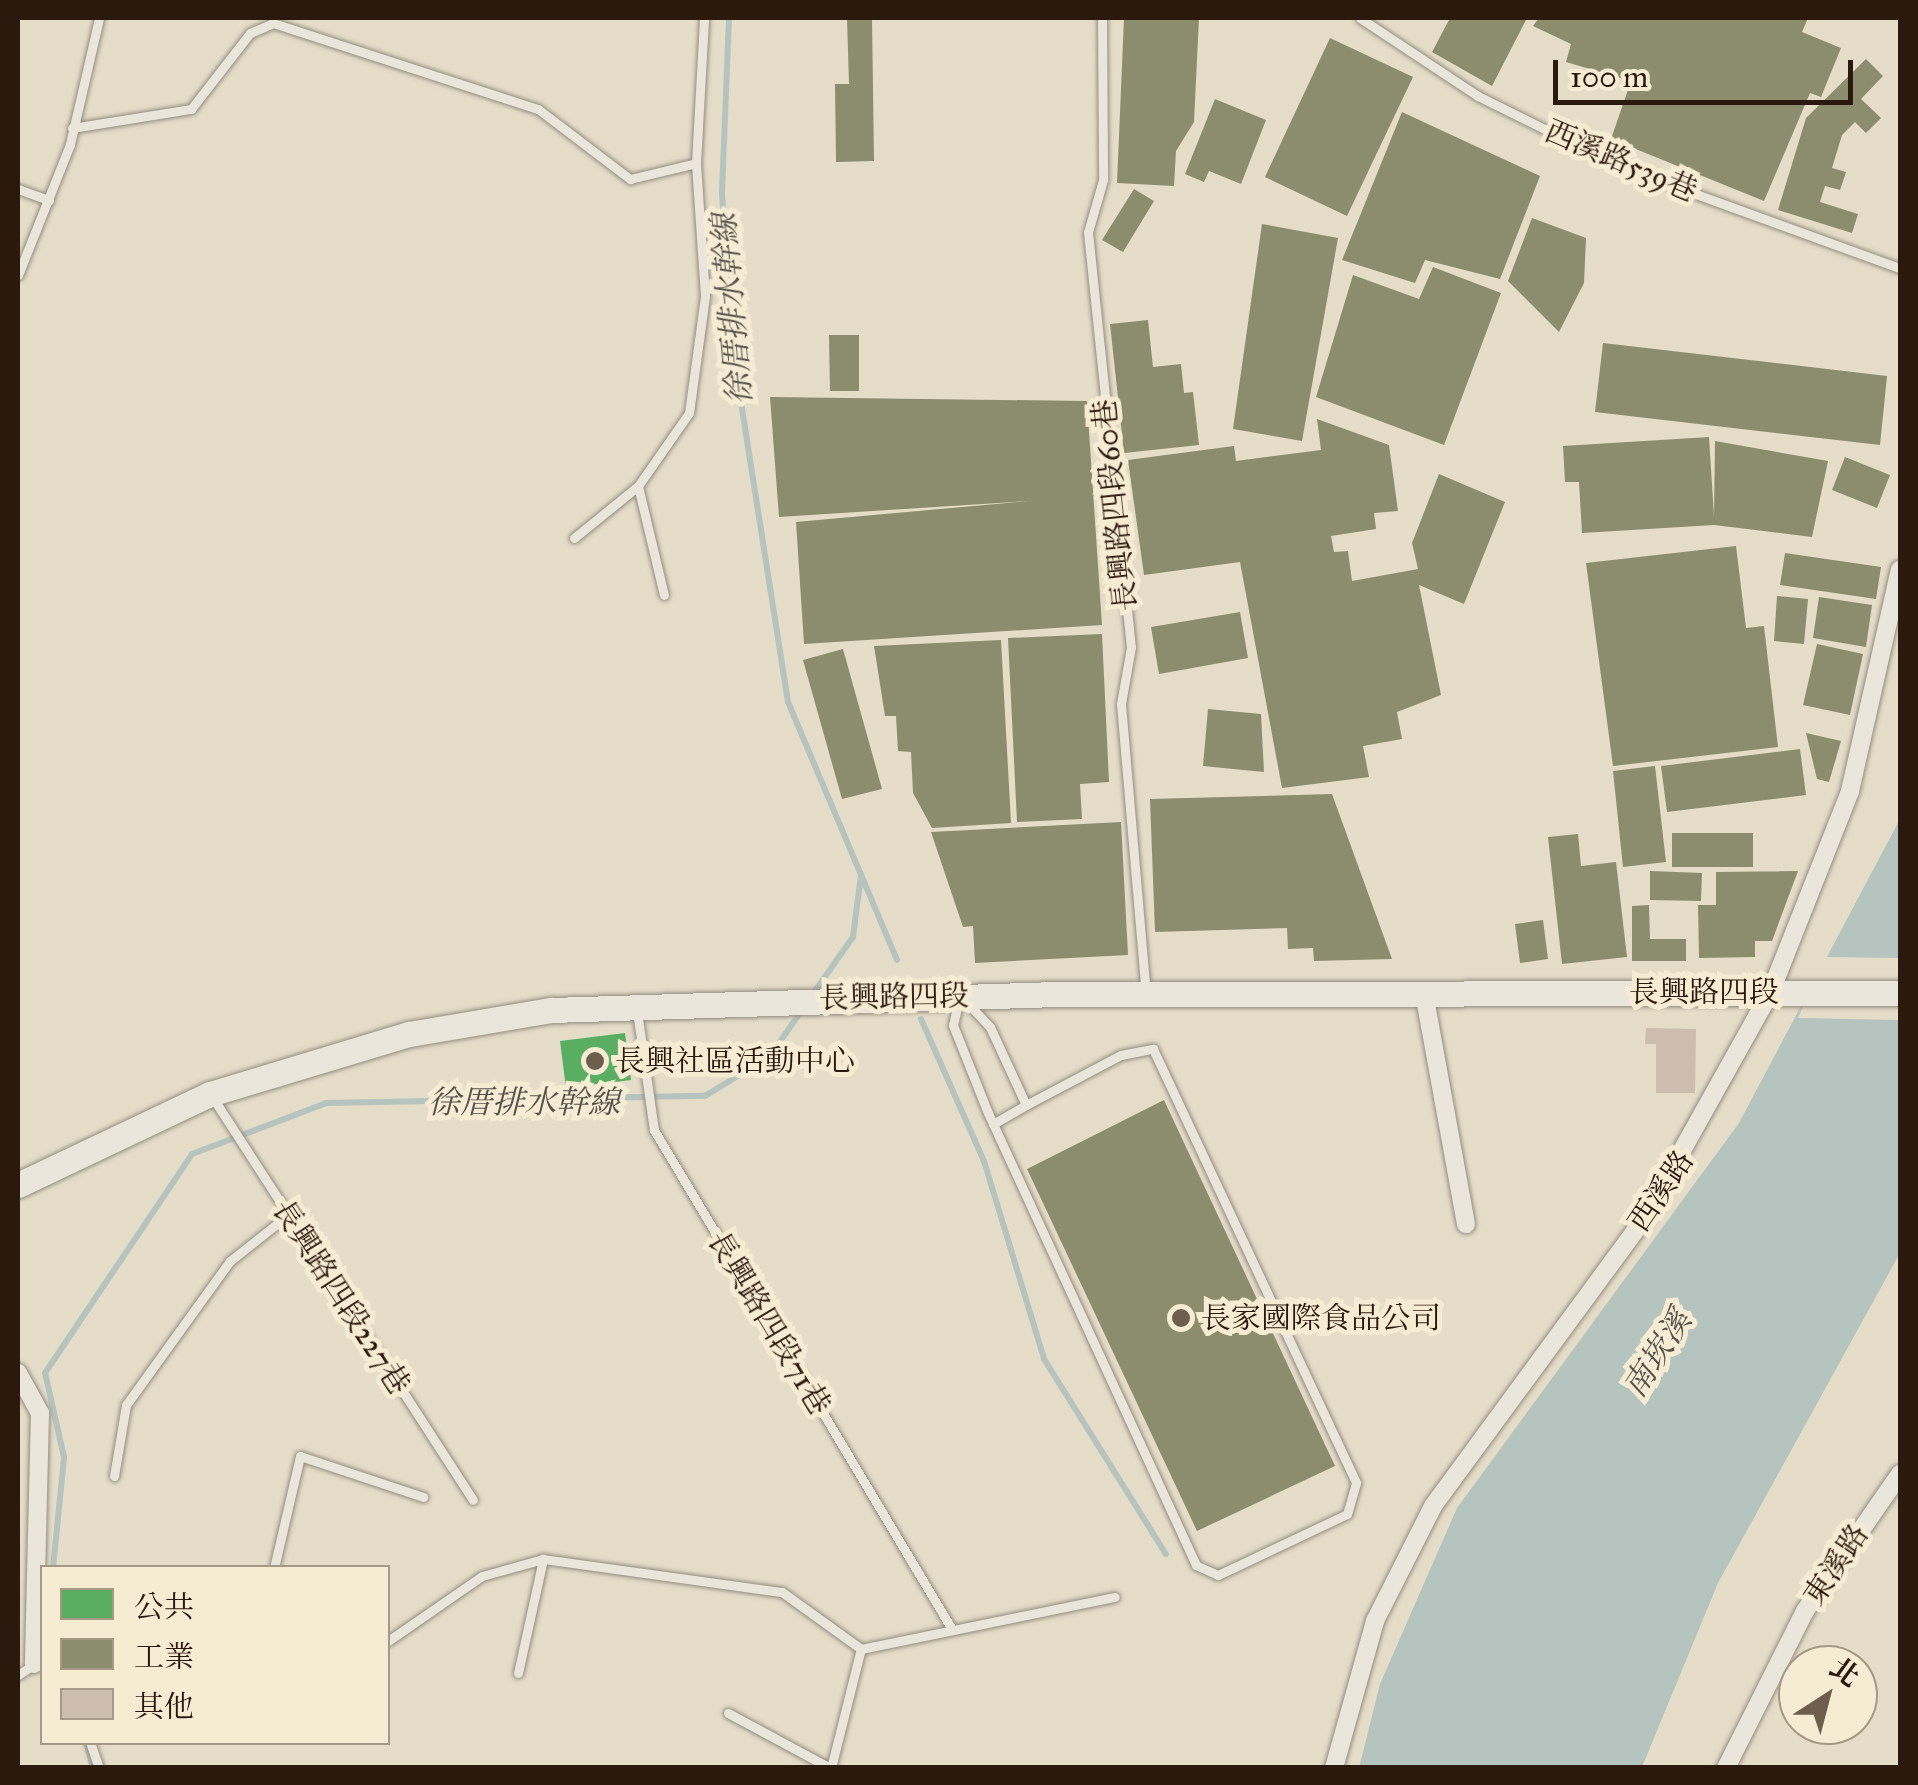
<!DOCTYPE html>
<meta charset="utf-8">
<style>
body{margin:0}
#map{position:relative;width:1918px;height:1785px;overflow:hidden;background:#e5ddc8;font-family:"IM FELL Great Primer","Noto Serif TC",serif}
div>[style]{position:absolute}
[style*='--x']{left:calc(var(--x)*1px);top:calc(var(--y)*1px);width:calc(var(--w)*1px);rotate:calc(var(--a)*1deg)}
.water>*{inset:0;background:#b6c4c0}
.pier>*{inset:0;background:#e5ddc8}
.public>*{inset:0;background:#5aae61}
.industry>*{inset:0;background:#8c8c6e}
.stream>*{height:6px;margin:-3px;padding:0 3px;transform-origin:3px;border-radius:3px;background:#b6c4c0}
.building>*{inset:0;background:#ccbdaf}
.roads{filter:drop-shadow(0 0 2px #948d80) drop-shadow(0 0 2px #948d80)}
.lane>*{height:9px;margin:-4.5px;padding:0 4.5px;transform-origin:4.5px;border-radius:4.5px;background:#eae6db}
.street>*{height:18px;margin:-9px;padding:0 9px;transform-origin:9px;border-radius:9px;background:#eae6db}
.secondary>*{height:25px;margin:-12.5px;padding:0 12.5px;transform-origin:12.5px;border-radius:12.5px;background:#eae6db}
.dots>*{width:28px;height:28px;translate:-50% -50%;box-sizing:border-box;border:5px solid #f6ecd3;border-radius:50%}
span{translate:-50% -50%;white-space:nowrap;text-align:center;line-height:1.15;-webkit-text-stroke:10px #f6ecd3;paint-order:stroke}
.street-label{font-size:30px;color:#2c190d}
.poi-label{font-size:30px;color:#2c190d}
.left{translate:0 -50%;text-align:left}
.water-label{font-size:32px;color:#55514b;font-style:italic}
.frame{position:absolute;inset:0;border:20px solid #2c190d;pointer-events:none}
.legend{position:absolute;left:40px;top:1565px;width:350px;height:180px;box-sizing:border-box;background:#f6ecd3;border:2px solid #a59884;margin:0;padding:12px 18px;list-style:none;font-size:30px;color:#2c190d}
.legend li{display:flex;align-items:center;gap:20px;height:50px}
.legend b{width:50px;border:2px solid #a59884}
.north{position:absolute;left:1778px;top:1645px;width:100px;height:100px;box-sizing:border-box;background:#f6ecd3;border:2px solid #a59884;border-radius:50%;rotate:36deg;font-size:28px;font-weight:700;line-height:40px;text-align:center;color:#2c190d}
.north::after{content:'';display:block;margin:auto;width:35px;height:45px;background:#6d5e4e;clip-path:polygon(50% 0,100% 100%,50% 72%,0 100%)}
.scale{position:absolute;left:1553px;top:60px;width:300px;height:45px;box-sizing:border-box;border:5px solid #2c190d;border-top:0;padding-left:12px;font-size:30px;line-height:35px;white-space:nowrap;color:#2c190d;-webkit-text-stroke:8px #f6ecd3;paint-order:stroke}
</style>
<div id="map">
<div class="water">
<i style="clip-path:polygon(1900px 819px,1900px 1253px,1718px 1583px,1642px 1767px,1359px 1768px,1380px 1684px,1457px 1508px,1739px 1123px)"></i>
</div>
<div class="pier">
<i style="clip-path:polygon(1824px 957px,1900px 958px,1900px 1020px,1798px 1018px)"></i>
</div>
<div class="public">
<i style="clip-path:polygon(625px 1033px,631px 1080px,566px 1088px,560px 1041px)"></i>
</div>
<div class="industry">
<i style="clip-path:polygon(847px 18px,872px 18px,874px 161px,836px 162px,835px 84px,849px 84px)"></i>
<i style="clip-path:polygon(1124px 18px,1199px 18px,1194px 122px,1176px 151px,1174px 186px,1117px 183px)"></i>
<i style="clip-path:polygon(1450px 18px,1527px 18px,1492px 86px,1432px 52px)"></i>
<i style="clip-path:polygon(1539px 18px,1808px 18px,1802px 32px,1841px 48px,1821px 97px,1810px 93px,1764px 201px,1611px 139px,1631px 81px,1566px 62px,1571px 44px,1533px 26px)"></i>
<i style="clip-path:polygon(1330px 38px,1413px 77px,1347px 216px,1265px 177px)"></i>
<i style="clip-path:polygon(1866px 59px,1883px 76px,1861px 99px,1881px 118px,1866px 133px,1855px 122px,1842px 135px,1832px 168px,1846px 172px,1840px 190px,1825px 186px,1820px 202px,1858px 214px,1852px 233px,1778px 210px,1806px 118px)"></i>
<i style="clip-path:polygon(1215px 99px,1266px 120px,1241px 184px,1209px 171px,1204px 182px,1185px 174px)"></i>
<i style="clip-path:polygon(1402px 112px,1540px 176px,1500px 279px,1425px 260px,1415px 283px,1342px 260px)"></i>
<i style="clip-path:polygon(1134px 189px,1154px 201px,1123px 252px,1102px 240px)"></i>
<i style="clip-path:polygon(1532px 218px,1586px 238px,1584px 283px,1559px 332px,1508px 281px)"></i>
<i style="clip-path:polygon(1262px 224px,1338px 238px,1302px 441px,1233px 429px)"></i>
<i style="clip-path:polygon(1433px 267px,1501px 293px,1444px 445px,1316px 397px,1353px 275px,1419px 299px)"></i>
<i style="clip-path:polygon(1148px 320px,1153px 367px,1181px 364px,1184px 393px,1193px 392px,1199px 445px,1124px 453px,1110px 324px)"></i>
<i style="clip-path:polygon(829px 335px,859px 335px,859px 391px,830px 391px)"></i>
<i style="clip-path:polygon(1603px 343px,1887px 376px,1880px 445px,1595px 412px)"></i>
<i style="clip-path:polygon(770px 397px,1087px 401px,1102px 625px,804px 644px,796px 522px,1029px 501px,779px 517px)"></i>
<i style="clip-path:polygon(1317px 419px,1389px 445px,1398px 511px,1374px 513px,1376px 529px,1331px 536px,1334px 552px,1348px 551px,1352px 581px,1418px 569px,1412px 543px,1439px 474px,1505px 502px,1464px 604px,1419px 585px,1441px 695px,1397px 712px,1402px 739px,1363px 746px,1369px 777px,1282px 788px,1240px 562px,1144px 575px,1128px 460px,1234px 446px,1236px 461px,1321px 450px)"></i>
<i style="clip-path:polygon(1709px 437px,1714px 516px,1715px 441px,1828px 461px,1812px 537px,1714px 525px,1582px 533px,1579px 482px,1565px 482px,1563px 446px)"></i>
<i style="clip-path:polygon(1845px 457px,1890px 475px,1877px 508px,1832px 490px)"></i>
<i style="clip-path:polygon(1736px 546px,1746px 628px,1764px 626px,1778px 747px,1613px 766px,1586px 563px)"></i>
<i style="clip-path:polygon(1785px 553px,1881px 567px,1876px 599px,1780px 585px)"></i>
<i style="clip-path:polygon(1777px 596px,1808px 599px,1804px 644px,1774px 641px)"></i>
<i style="clip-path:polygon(1819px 597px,1872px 605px,1866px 647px,1813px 638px)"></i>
<i style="clip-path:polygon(1240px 612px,1248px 658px,1159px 674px,1151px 627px)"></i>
<i style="clip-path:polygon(1102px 634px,1109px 782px,1080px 784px,1082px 819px,1017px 822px,1008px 638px)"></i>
<i style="clip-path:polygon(1001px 640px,1011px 823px,932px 828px,913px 793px,911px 752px,898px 751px,896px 716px,885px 716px,874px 646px)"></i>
<i style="clip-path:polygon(1817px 644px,1863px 654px,1850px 715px,1803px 705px)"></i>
<i style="clip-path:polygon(843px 649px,882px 789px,842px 799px,803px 660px)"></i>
<i style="clip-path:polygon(1208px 709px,1261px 714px,1264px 772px,1203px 766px)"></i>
<i style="clip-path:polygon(1806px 733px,1841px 741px,1829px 782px,1817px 779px)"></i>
<i style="clip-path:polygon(1800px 749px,1806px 795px,1667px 812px,1661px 766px)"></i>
<i style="clip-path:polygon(1655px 766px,1666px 862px,1623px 867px,1613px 771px)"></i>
<i style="clip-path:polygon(1332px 794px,1392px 959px,1314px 961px,1313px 948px,1288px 949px,1287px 928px,1155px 932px,1150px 799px)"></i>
<i style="clip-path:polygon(1121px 822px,1128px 955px,975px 963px,973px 926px,963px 927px,931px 832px)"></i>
<i style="clip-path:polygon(1672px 833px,1753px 833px,1753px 867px,1672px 867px)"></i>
<i style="clip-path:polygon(1578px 834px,1581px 866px,1616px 862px,1627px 957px,1562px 964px,1548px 837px)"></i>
<i style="clip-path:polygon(1650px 871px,1702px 873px,1701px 901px,1650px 900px)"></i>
<i style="clip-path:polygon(1798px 871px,1772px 941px,1755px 941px,1755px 957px,1699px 958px,1698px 905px,1716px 905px,1716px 872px)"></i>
<i style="clip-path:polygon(1649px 905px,1650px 939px,1686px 939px,1686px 961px,1632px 961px,1632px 906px)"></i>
<i style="clip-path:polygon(1543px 920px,1548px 959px,1520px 963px,1515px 924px)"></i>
<i style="clip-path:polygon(1164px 1100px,1335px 1466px,1197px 1531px,1027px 1169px)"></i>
</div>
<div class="stream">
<i style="--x:729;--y:18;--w:175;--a:92.3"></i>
<i style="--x:722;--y:193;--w:158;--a:86"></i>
<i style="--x:733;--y:351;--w:355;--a:81.1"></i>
<i style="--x:788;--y:702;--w:280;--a:67.1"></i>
<i style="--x:812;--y:995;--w:71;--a:-54.7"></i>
<i style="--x:853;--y:937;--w:63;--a:-82.6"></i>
<i style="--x:921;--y:1019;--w:155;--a:66.1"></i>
<i style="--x:984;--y:1161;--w:207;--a:73.1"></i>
<i style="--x:1044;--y:1359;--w:230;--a:58"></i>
<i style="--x:53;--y:1568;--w:112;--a:-84.3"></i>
<i style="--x:64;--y:1457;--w:86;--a:-102.7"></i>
<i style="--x:45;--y:1373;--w:264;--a:-56.1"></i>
<i style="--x:192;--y:1154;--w:143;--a:-20.8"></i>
<i style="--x:326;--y:1103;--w:379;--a:-1.1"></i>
<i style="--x:705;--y:1096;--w:76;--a:-31.6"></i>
<i style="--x:770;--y:1056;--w:56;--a:-55.2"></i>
<i style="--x:86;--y:1742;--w:27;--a:75"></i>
</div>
<div class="building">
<i style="clip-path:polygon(1646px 1028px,1696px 1029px,1695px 1093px,1656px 1093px,1656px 1044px,1645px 1044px)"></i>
</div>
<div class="roads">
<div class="lane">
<i style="--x:1102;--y:18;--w:162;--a:89.6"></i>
<i style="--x:1103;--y:180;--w:54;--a:106.1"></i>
<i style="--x:1088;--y:232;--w:417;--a:84.1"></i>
<i style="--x:1131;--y:647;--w:58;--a:100"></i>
<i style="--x:1121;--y:704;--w:290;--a:85.1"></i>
<i style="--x:1360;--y:18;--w:141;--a:33.5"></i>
<i style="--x:1478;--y:96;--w:157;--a:26.4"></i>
<i style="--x:1619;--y:166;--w:299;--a:20"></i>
<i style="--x:72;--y:128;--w:121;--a:-9.1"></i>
<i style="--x:191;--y:109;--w:96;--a:-52.2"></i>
<i style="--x:250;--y:33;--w:25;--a:-23"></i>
<i style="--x:273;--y:23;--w:279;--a:18"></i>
<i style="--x:538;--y:109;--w:116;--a:37.3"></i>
<i style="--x:630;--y:179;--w:68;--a:-13.6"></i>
<i style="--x:696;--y:163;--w:145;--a:-86.8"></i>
<i style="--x:18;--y:189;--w:33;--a:20"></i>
<i style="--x:18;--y:275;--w:141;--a:-68.3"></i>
<i style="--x:70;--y:144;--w:129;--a:-77"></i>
<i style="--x:638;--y:486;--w:89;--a:-55.1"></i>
<i style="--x:689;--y:413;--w:118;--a:-82.2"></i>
<i style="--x:705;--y:296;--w:133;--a:-93.9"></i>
<i style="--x:574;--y:538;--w:82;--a:-39.1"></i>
<i style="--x:638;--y:486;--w:112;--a:76.6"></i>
<i style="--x:960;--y:995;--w:44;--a:46.8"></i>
<i style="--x:990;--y:1027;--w:86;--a:65.2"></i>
<i style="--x:1026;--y:1105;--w:107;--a:-27.8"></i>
<i style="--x:1121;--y:1055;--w:33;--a:-11"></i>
<i style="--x:1153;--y:1049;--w:479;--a:64.9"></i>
<i style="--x:1356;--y:1483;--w:32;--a:106"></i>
<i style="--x:1347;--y:1514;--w:143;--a:154.7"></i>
<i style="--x:1218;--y:1575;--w:24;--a:-156"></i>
<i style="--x:1196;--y:1565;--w:498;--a:-114.7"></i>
<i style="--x:988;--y:1113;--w:95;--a:-111.7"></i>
<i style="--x:953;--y:1025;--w:31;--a:-77"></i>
<i style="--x:637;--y:1011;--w:120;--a:81.9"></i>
<i style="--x:654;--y:1130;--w:578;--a:59.17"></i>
<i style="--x:211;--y:1095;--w:482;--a:57.1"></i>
<i style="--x:993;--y:1124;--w:38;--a:-30"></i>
<i style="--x:114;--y:1476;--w:72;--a:-80.4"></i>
<i style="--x:126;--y:1405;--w:178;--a:-54.2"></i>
<i style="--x:230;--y:1261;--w:74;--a:-38.4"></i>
<i style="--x:274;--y:1568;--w:115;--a:-76.9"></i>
<i style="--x:300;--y:1456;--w:130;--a:18.4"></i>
<i style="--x:388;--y:1641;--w:114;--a:-34.7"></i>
<i style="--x:482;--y:1576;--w:63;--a:-15.6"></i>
<i style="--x:543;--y:1559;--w:241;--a:7.9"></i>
<i style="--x:782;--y:1592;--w:97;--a:35.8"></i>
<i style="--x:861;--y:1649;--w:259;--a:-11.6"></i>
<i style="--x:518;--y:1673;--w:117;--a:-77.6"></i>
<i style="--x:18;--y:1675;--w:22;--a:-34"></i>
<i style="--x:728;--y:1713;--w:116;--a:28.3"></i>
<i style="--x:90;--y:1742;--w:28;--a:71"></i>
<i style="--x:831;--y:1768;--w:123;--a:-75.9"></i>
</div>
<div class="street">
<i style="--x:1424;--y:993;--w:235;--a:79.7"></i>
<i style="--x:18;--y:1373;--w:46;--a:61.2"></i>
<i style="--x:40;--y:1413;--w:251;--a:91.4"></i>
<i style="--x:1334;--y:1768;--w:153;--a:-74.4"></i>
<i style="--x:1375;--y:1621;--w:129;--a:-63.2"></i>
<i style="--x:1433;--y:1506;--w:353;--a:-53.7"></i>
<i style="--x:1642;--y:1222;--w:265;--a:-60.8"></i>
<i style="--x:1771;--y:991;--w:215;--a:-68.4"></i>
<i style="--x:1850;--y:791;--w:227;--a:-77.3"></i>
<i style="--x:1726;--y:1768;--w:176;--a:-63.3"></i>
<i style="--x:1805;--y:1611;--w:167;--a:-55.3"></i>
</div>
<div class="secondary">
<i style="--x:18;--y:1185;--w:212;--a:-25.4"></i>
<i style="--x:210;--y:1094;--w:208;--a:-16.8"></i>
<i style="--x:409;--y:1034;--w:144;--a:-9.6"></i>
<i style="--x:551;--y:1010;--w:506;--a:-1.81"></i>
<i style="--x:1057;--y:994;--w:843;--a:-0.07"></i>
</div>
</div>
<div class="dots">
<i style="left:595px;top:1061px;background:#6d5e4e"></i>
<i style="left:1181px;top:1318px;background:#6d5e4e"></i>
</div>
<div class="street-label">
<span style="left:1621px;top:161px;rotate:23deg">西溪路539巷</span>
<span style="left:1115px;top:505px;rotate:-96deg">長興路四段60巷</span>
<span style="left:1704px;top:992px">長興路四段</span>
<span style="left:894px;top:997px;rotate:-1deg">長興路四段</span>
<span style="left:1661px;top:1191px;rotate:-56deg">西溪路</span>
<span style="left:341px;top:1297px;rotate:57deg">長興路四段227巷</span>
<span style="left:769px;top:1323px;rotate:59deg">長興路四段71巷</span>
<span style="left:1836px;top:1565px;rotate:-56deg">東溪路</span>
</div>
<div class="poi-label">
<span class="left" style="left:615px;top:1061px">長興社區活動中心</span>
<span class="left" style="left:1201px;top:1318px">長家國際食品公司</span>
</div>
<div class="water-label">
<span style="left:733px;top:309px;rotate:-95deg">徐厝排水幹線</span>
<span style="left:524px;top:1103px">徐厝排水幹線</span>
<span style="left:1658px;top:1354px;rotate:-57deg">南崁溪</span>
</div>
<div class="frame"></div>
<ul class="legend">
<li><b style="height:28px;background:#5aae61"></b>公共</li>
<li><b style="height:28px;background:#8c8c6e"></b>工業</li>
<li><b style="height:28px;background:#ccbdaf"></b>其他</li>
</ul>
<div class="north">北</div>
<div class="scale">100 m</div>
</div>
